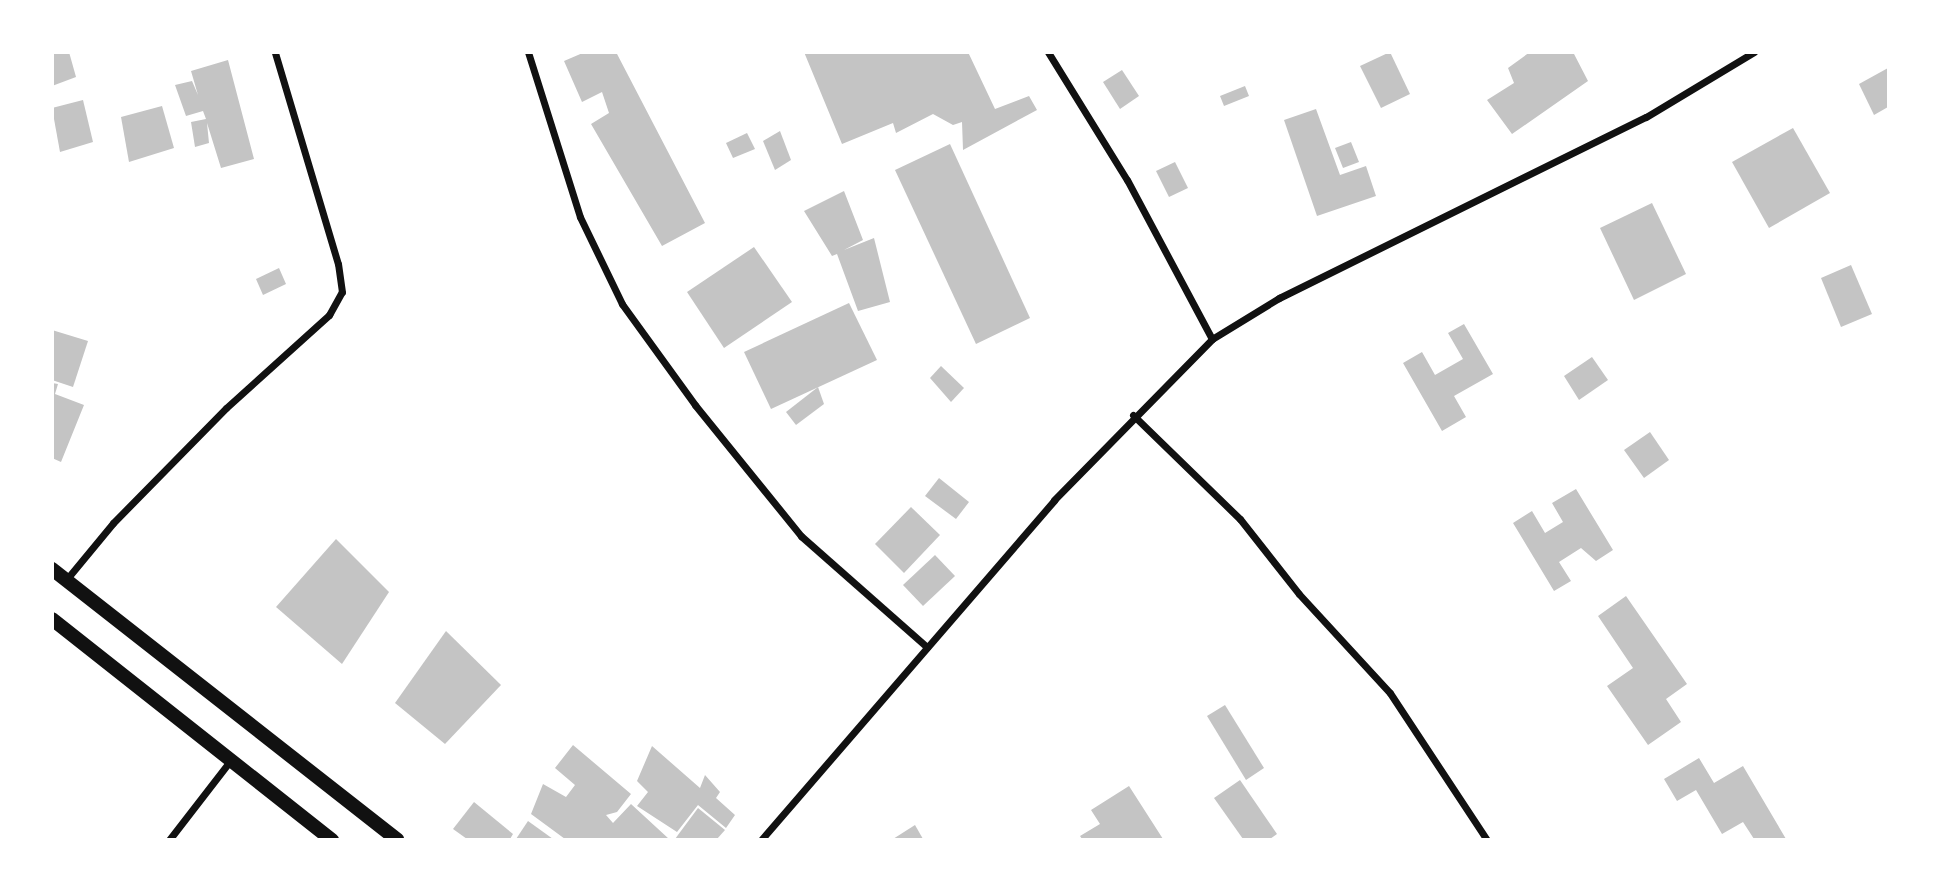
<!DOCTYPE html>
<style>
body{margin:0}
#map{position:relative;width:1941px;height:892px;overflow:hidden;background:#fff;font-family:"PT Sans Narrow",sans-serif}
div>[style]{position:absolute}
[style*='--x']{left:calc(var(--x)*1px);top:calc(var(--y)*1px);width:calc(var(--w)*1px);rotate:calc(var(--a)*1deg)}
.building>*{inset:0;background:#c4c4c4}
.minor>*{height:7px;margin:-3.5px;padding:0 3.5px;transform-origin:3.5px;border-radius:3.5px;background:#111}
.secondary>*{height:14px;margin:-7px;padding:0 7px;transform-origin:7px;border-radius:7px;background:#111}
span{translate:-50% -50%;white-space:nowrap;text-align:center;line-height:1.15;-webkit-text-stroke:6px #fff;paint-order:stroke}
.frame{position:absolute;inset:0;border:54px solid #fff;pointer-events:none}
</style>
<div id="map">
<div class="building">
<i style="clip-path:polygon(52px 52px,69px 52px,76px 77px,52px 86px)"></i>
<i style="clip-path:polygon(585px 52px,616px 52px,705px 223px,662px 246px,591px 124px,609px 113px,602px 92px,582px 102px,564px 61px)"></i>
<i style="clip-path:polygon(804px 52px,968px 52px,995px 109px,1029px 96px,1037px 110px,963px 150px,962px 122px,953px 125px,933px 114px,896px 133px,893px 123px,842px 144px)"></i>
<i style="clip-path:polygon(1390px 52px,1410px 94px,1381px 108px,1360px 66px)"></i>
<i style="clip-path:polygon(1530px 52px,1573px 52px,1588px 81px,1512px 134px,1487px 100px,1514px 83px,1508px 68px)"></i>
<i style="clip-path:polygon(228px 60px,254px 159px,221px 168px,207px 123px,209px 143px,195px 147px,191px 122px,206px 119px,203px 111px,186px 116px,175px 85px,192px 81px,198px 95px,191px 71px)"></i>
<i style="clip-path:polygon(1888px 68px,1888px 107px,1874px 115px,1859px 84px)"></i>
<i style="clip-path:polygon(1122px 70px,1139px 96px,1120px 109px,1103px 82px)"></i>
<i style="clip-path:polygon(1245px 86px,1249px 96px,1224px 106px,1220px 96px)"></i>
<i style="clip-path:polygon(83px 100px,93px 142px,60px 152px,52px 108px)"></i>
<i style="clip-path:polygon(162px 106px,174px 148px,129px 162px,121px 117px)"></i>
<i style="clip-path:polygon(1316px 109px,1340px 175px,1366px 166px,1376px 196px,1317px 216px,1284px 120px)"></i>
<i style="clip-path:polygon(1793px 128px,1830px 193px,1769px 228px,1732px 162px)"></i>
<i style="clip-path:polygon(780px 131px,791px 160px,775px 170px,763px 141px)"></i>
<i style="clip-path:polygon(747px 133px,755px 149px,733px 158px,726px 143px)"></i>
<i style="clip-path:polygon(1351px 142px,1359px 162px,1343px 168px,1335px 148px)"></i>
<i style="clip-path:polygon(950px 144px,1030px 318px,976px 344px,895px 170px)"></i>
<i style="clip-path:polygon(1175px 162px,1188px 188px,1169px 197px,1156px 171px)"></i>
<i style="clip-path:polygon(844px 191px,863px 240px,844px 250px,874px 238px,890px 302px,858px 311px,837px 254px,832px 256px,804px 211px)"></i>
<i style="clip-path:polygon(1652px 203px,1686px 274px,1634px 300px,1600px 228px)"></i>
<i style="clip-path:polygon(754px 247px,792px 302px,724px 348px,687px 292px)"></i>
<i style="clip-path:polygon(1851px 265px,1872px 314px,1841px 327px,1821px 278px)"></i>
<i style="clip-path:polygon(279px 268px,286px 284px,263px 295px,256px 279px)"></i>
<i style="clip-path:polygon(849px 303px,877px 360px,771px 409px,744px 352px)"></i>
<i style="clip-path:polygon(1464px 324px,1493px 374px,1454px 396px,1466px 417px,1442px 431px,1403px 363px,1422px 352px,1435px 375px,1463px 359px,1448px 333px)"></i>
<i style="clip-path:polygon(52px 330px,88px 341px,73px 387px,52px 380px)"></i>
<i style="clip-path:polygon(1592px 357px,1608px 380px,1579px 400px,1564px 376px)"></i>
<i style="clip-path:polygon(941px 366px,964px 388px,951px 402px,930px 378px)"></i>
<i style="clip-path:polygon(52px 383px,58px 384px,55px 394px,84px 405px,61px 462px,52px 458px)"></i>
<i style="clip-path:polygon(818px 387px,824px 404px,796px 425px,786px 412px)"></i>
<i style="clip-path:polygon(1650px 432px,1669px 460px,1644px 478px,1624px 450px)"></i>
<i style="clip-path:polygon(939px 478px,969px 502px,956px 519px,925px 496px)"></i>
<i style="clip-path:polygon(1576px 489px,1613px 550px,1596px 561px,1581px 548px,1559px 562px,1571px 581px,1554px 591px,1513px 523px,1532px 511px,1545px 533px,1563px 522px,1552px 503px)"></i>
<i style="clip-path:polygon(911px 507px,940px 535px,904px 573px,875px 544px)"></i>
<i style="clip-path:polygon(336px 539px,389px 592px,342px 664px,276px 607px)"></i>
<i style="clip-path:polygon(935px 555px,955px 576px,923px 606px,903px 585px)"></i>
<i style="clip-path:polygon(1626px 596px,1687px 684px,1666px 699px,1681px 722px,1648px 745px,1607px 686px,1633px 668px,1598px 616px)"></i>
<i style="clip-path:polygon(446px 631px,501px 685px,445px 744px,395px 703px)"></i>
<i style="clip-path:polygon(1225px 705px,1264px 768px,1246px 780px,1207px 716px)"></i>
<i style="clip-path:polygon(573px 745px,631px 794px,617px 812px,606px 815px,613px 823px,631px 804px,669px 839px,565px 839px,531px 814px,543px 784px,566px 797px,575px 785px,555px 768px)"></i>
<i style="clip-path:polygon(652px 746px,700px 788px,705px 775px,720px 792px,716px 798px,735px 815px,726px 828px,698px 805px,677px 832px,637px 806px,648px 792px,637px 781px)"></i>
<i style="clip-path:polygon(1699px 758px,1714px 783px,1743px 766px,1786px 839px,1754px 839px,1743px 822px,1722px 834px,1696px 790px,1677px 801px,1664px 779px)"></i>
<i style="clip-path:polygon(1240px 780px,1277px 834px,1270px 839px,1243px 839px,1214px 798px)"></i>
<i style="clip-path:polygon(1129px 786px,1163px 839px,1082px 839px,1080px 836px,1100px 824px,1091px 810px)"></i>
<i style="clip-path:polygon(474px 802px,513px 834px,510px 839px,467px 839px,453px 829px)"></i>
<i style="clip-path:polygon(698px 808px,725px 830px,717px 839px,675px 839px)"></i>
<i style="clip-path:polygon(528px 821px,553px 839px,516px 839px)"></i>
<i style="clip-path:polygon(915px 825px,923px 839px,893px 839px)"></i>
</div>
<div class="minor">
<i style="--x:528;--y:52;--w:173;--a:72.5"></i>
<i style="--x:580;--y:217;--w:97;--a:64.2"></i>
<i style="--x:622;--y:304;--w:125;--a:54.1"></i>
<i style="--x:695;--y:405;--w:169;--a:51"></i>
<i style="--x:801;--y:536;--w:168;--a:41.4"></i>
<i style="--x:1212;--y:339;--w:79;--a:-31.5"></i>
<i style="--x:1279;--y:298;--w:409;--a:-26.3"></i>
<i style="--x:1646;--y:117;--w:126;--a:-31"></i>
<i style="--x:1133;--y:415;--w:149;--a:44.2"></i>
<i style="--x:1240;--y:519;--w:95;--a:51.8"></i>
<i style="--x:1299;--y:594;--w:134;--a:47.4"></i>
<i style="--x:1390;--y:693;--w:176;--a:56.6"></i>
<i style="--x:66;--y:580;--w:74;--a:-50.5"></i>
<i style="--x:113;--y:523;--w:161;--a:-45.5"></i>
<i style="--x:226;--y:408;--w:139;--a:-42.1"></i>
<i style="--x:329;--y:315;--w:26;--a:-61"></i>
<i style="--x:342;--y:292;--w:28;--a:-98"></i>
<i style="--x:338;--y:264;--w:221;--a:-106.6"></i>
<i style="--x:169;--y:840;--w:100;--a:-52.3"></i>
<i style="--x:761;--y:840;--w:449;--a:-49.2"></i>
<i style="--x:1054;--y:500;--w:226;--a:-45.5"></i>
<i style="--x:1212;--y:339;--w:180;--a:-118.1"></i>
<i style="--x:1127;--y:180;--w:150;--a:-121.7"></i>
</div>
<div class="secondary">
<i style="--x:52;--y:569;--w:439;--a:38.1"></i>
<i style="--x:52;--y:619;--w:357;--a:38.3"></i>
</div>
<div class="frame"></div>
</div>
